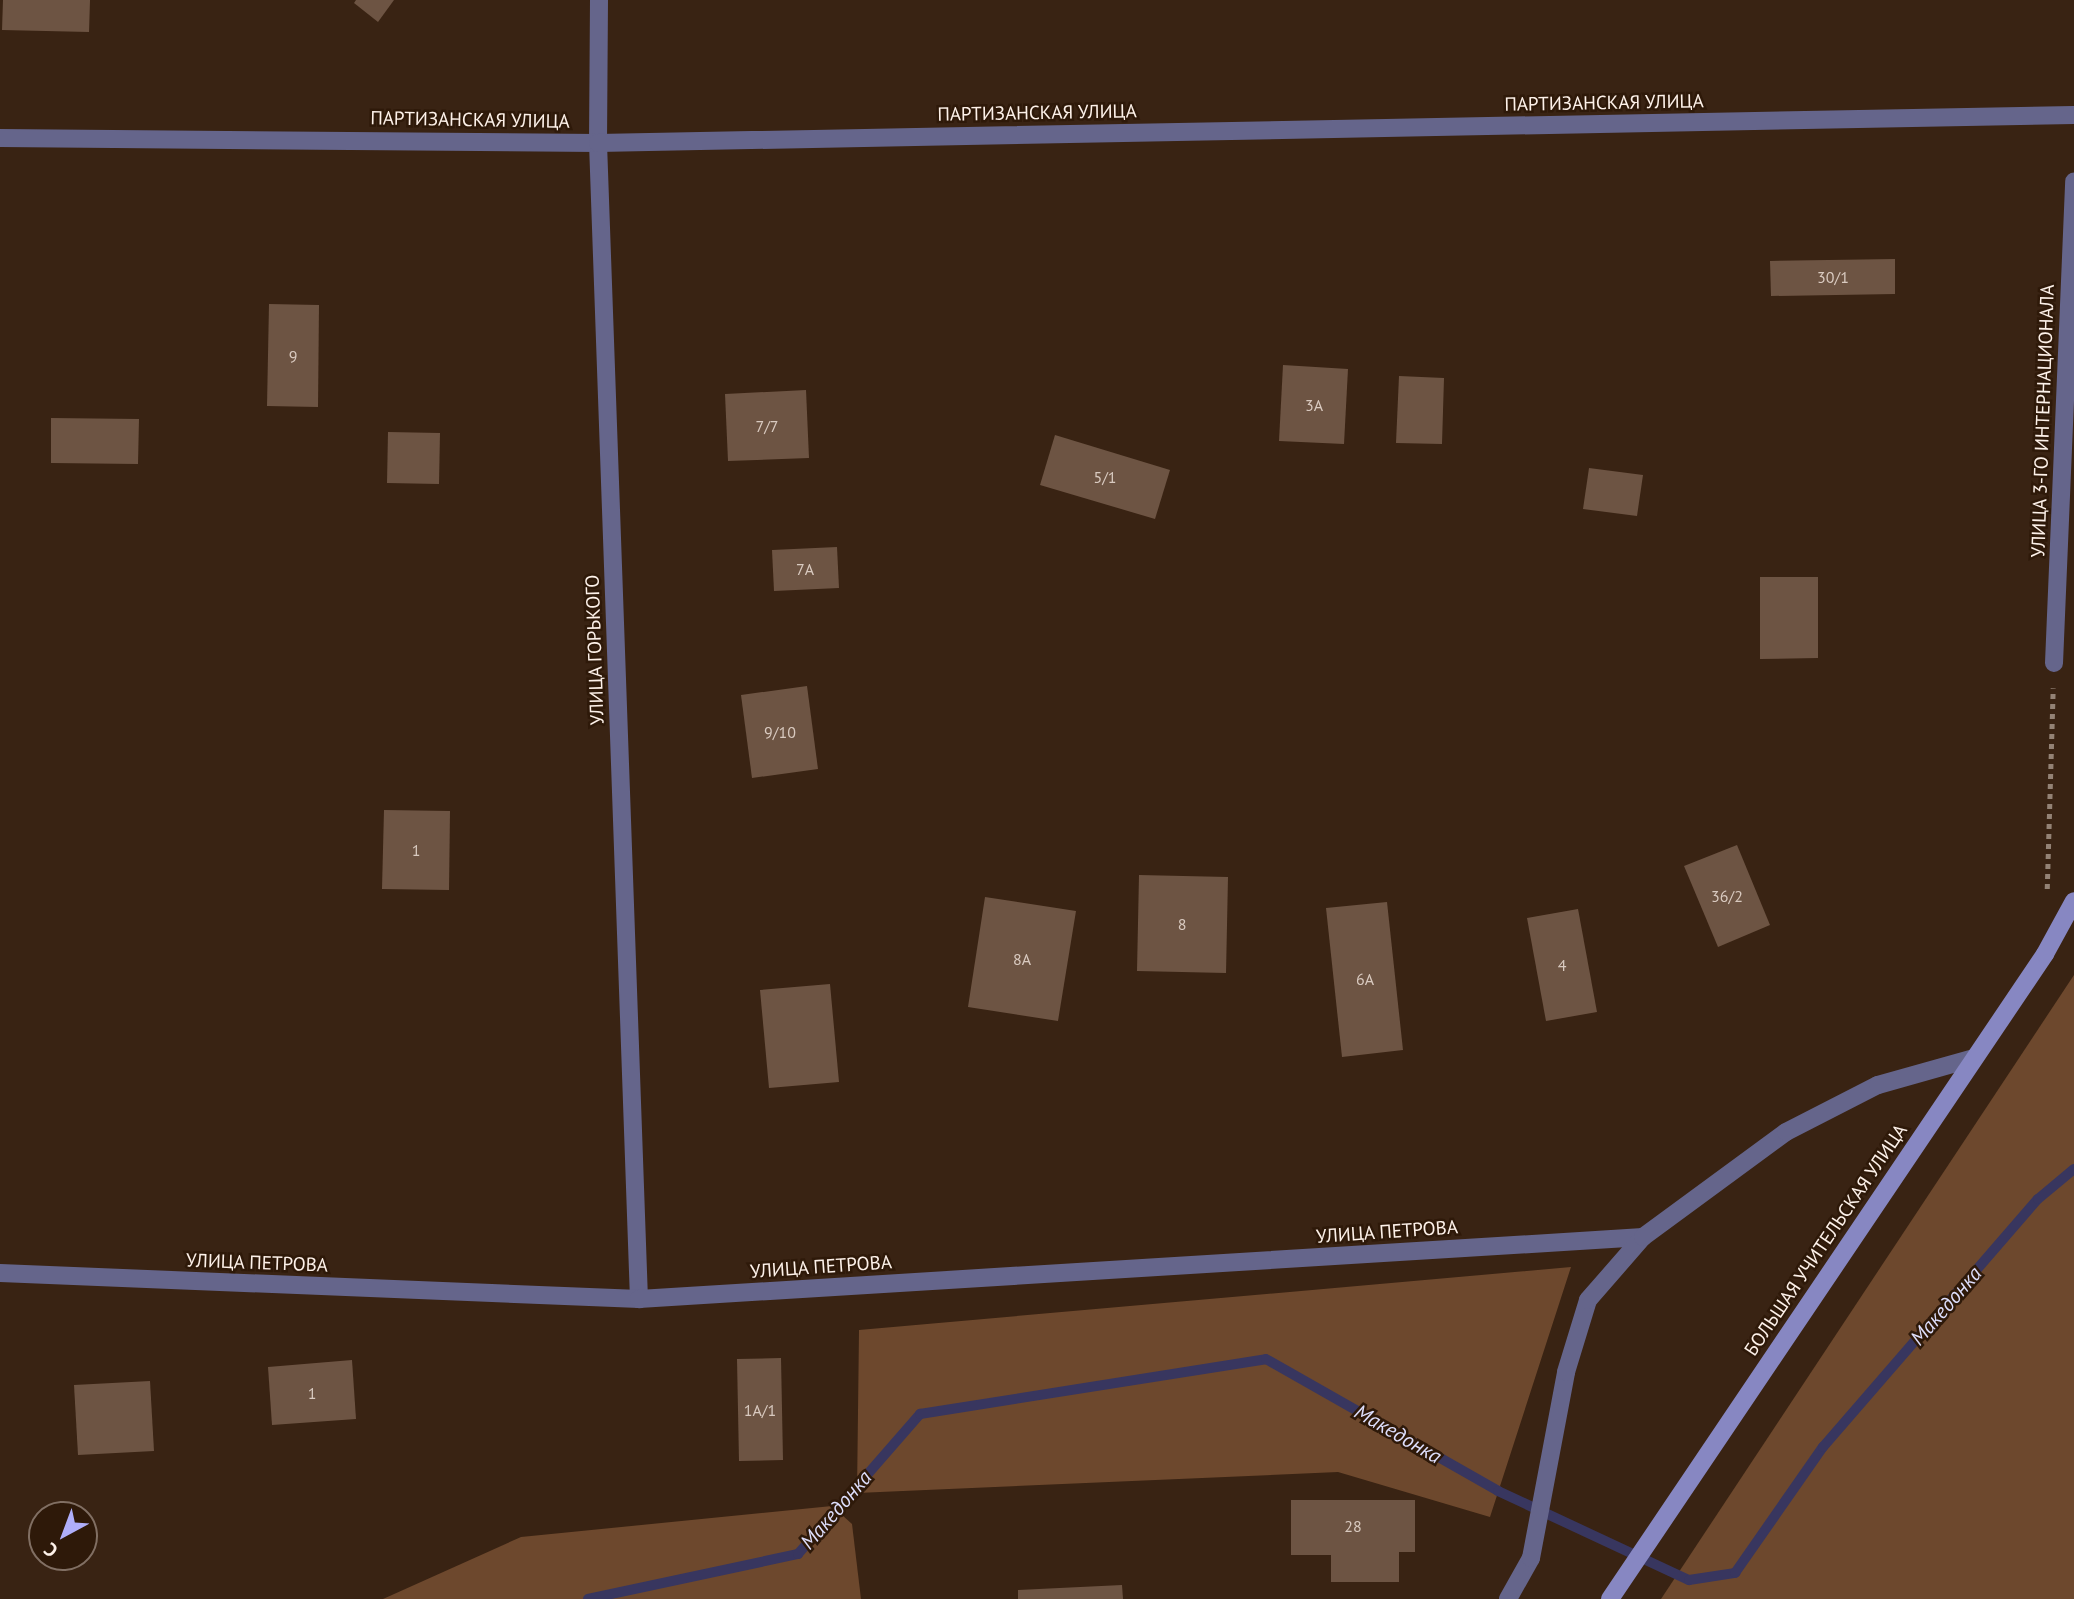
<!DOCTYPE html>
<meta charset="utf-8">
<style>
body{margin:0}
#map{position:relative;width:2074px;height:1599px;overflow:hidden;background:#392313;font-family:"PT Sans",sans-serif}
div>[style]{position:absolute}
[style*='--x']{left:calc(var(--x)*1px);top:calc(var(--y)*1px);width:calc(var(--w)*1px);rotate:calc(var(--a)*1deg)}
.green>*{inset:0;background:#6d482d}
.stream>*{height:10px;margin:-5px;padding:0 5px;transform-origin:5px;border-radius:5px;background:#38365f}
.building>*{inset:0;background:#6d5443}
.path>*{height:4.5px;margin-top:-2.25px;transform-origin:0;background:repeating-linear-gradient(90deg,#938275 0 5px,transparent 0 10px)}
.street>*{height:18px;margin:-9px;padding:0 9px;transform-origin:9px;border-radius:9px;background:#65658b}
.secondary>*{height:18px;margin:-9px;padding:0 9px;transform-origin:9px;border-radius:9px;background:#8787c2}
span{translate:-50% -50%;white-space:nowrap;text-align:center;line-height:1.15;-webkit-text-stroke:5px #2e1909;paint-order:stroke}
.number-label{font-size:16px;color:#d9cac0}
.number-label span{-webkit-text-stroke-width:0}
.street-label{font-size:19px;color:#fdf1e9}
.water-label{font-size:21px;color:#dddefb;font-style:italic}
.north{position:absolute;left:28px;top:1501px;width:70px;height:70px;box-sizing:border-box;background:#2e1909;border:2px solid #816f63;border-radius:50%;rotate:221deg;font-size:19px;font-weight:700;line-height:28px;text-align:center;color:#fdf1e9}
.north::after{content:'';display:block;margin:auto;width:24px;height:32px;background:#afaefa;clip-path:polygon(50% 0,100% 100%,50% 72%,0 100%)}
</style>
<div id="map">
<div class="green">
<i style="clip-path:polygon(2074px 975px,2074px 1599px,1661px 1599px)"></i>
<i style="clip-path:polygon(1571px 1267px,1490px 1517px,1338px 1472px,857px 1493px,859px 1330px)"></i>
<i style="clip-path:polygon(832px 1506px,852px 1524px,861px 1599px,383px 1599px,521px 1537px)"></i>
</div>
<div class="stream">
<i style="--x:588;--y:1599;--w:215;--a:-12.1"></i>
<i style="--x:798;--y:1554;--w:186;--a:-48.9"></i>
<i style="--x:920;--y:1414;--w:350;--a:-9"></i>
<i style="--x:1266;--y:1359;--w:267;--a:29.6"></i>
<i style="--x:1498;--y:1491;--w:211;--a:25"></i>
<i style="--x:1689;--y:1580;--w:47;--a:-8.7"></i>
<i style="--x:1735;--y:1573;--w:154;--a:-55.1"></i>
<i style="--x:1823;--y:1447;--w:328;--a:-49.1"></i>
<i style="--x:2038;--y:1199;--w:47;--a:-39.8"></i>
</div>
<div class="building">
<i style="clip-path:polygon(3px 0,90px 0,89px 32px,2px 30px)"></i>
<i style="clip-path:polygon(356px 0,394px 0,378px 22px,354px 3px)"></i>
<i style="clip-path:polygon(1895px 259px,1895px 294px,1771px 296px,1770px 261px)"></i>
<i style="clip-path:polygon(269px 304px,319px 305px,318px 407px,267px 406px)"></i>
<i style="clip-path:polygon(1283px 365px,1348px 369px,1344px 444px,1279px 441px)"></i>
<i style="clip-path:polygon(1399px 376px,1444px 378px,1442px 444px,1396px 443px)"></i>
<i style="clip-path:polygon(806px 390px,809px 458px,728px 461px,725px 394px)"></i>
<i style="clip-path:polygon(51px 418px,139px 419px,138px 464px,51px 463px)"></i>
<i style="clip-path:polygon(388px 432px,440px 433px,439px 484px,387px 483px)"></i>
<i style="clip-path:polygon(1055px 435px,1170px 470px,1155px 519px,1040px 485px)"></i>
<i style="clip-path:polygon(1589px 468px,1643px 475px,1637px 516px,1583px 509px)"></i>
<i style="clip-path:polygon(837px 547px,839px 588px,774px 591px,772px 550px)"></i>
<i style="clip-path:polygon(1760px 577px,1818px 577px,1818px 658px,1760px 659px)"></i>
<i style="clip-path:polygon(807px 686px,818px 769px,752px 778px,741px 695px)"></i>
<i style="clip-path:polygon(384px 810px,450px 811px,449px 890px,382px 889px)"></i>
<i style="clip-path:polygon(1737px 845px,1770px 925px,1718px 947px,1684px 866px)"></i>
<i style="clip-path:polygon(1139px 875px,1228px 877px,1226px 973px,1137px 971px)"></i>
<i style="clip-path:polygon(985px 897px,1076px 911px,1058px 1021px,968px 1007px)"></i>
<i style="clip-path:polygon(1387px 902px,1403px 1050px,1342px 1057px,1326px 908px)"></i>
<i style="clip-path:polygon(1578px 909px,1597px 1012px,1546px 1021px,1527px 918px)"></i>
<i style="clip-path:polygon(830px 984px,839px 1082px,769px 1088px,760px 990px)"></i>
<i style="clip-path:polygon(781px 1358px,783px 1460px,739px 1461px,737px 1359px)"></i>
<i style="clip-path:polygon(352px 1360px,356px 1419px,272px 1425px,268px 1367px)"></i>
<i style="clip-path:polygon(150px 1381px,154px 1451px,78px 1455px,74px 1385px)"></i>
<i style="clip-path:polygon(1291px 1500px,1415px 1500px,1415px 1552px,1399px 1552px,1399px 1582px,1331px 1582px,1331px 1555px,1291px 1555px)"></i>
<i style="clip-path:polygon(1122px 1585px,1123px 1599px,1018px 1599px,1018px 1590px)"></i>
</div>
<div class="path">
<i style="--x:2047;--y:889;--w:201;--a:-88.3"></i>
</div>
<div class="street">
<i style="--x:599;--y:0;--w:143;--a:90.4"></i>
<i style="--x:598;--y:143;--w:1157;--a:87.97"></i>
<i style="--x:0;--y:138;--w:598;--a:0.48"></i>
<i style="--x:598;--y:143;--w:1476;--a:-1.09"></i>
<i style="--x:2054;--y:663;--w:482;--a:-87.6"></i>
<i style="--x:0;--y:1273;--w:640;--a:2.33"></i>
<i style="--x:639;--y:1299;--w:1006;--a:-3.53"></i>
<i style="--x:1508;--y:1599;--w:47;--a:-60.7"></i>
<i style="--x:1531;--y:1558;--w:189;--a:-79.3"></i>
<i style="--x:1566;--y:1372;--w:75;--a:-73"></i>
<i style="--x:1588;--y:1300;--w:84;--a:-48.9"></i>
<i style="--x:1643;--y:1237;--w:177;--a:-36.3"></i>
<i style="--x:1786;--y:1132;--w:103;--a:-27.1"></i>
<i style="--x:1878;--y:1085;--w:100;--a:-15.7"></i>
</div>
<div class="secondary">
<i style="--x:1610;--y:1599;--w:778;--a:-56"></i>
<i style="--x:2045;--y:954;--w:60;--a:-61.3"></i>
</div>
<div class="number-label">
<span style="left:1833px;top:277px">30/1</span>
<span style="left:293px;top:356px">9</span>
<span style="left:1314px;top:405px">3А</span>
<span style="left:767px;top:426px">7/7</span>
<span style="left:1105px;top:477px">5/1</span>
<span style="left:805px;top:569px">7А</span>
<span style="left:780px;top:732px">9/10</span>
<span style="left:416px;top:850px">1</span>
<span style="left:1727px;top:896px">36/2</span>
<span style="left:1182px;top:924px">8</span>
<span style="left:1022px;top:959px">8А</span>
<span style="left:1562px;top:965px">4</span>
<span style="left:1365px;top:979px">6А</span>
<span style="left:312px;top:1393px">1</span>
<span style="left:760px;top:1410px">1А/1</span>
<span style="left:1353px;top:1526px">28</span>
</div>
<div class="street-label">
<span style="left:1604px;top:103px;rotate:-1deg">ПАРТИЗАНСКАЯ УЛИЦА</span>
<span style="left:1037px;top:113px;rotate:-1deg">ПАРТИЗАНСКАЯ УЛИЦА</span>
<span style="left:470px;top:120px;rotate:1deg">ПАРТИЗАНСКАЯ УЛИЦА</span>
<span style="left:2043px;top:421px;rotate:-88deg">УЛИЦА 3-ГО ИНТЕРНАЦИОНАЛА</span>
<span style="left:595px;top:650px;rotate:-92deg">УЛИЦА ГОРЬКОГО</span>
<span style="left:1387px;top:1232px;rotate:-4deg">УЛИЦА ПЕТРОВА</span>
<span style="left:1826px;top:1240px;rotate:-56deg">БОЛЬШАЯ УЧИТЕЛЬСКАЯ УЛИЦА</span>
<span style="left:257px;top:1263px;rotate:2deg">УЛИЦА ПЕТРОВА</span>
<span style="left:821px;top:1267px;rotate:-4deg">УЛИЦА ПЕТРОВА</span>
</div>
<div class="water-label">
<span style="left:1946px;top:1306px;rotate:-49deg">Македонка</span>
<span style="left:1398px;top:1434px;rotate:30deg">Македонка</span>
<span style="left:836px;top:1510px;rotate:-49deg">Македонка</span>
</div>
<div class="north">С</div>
</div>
